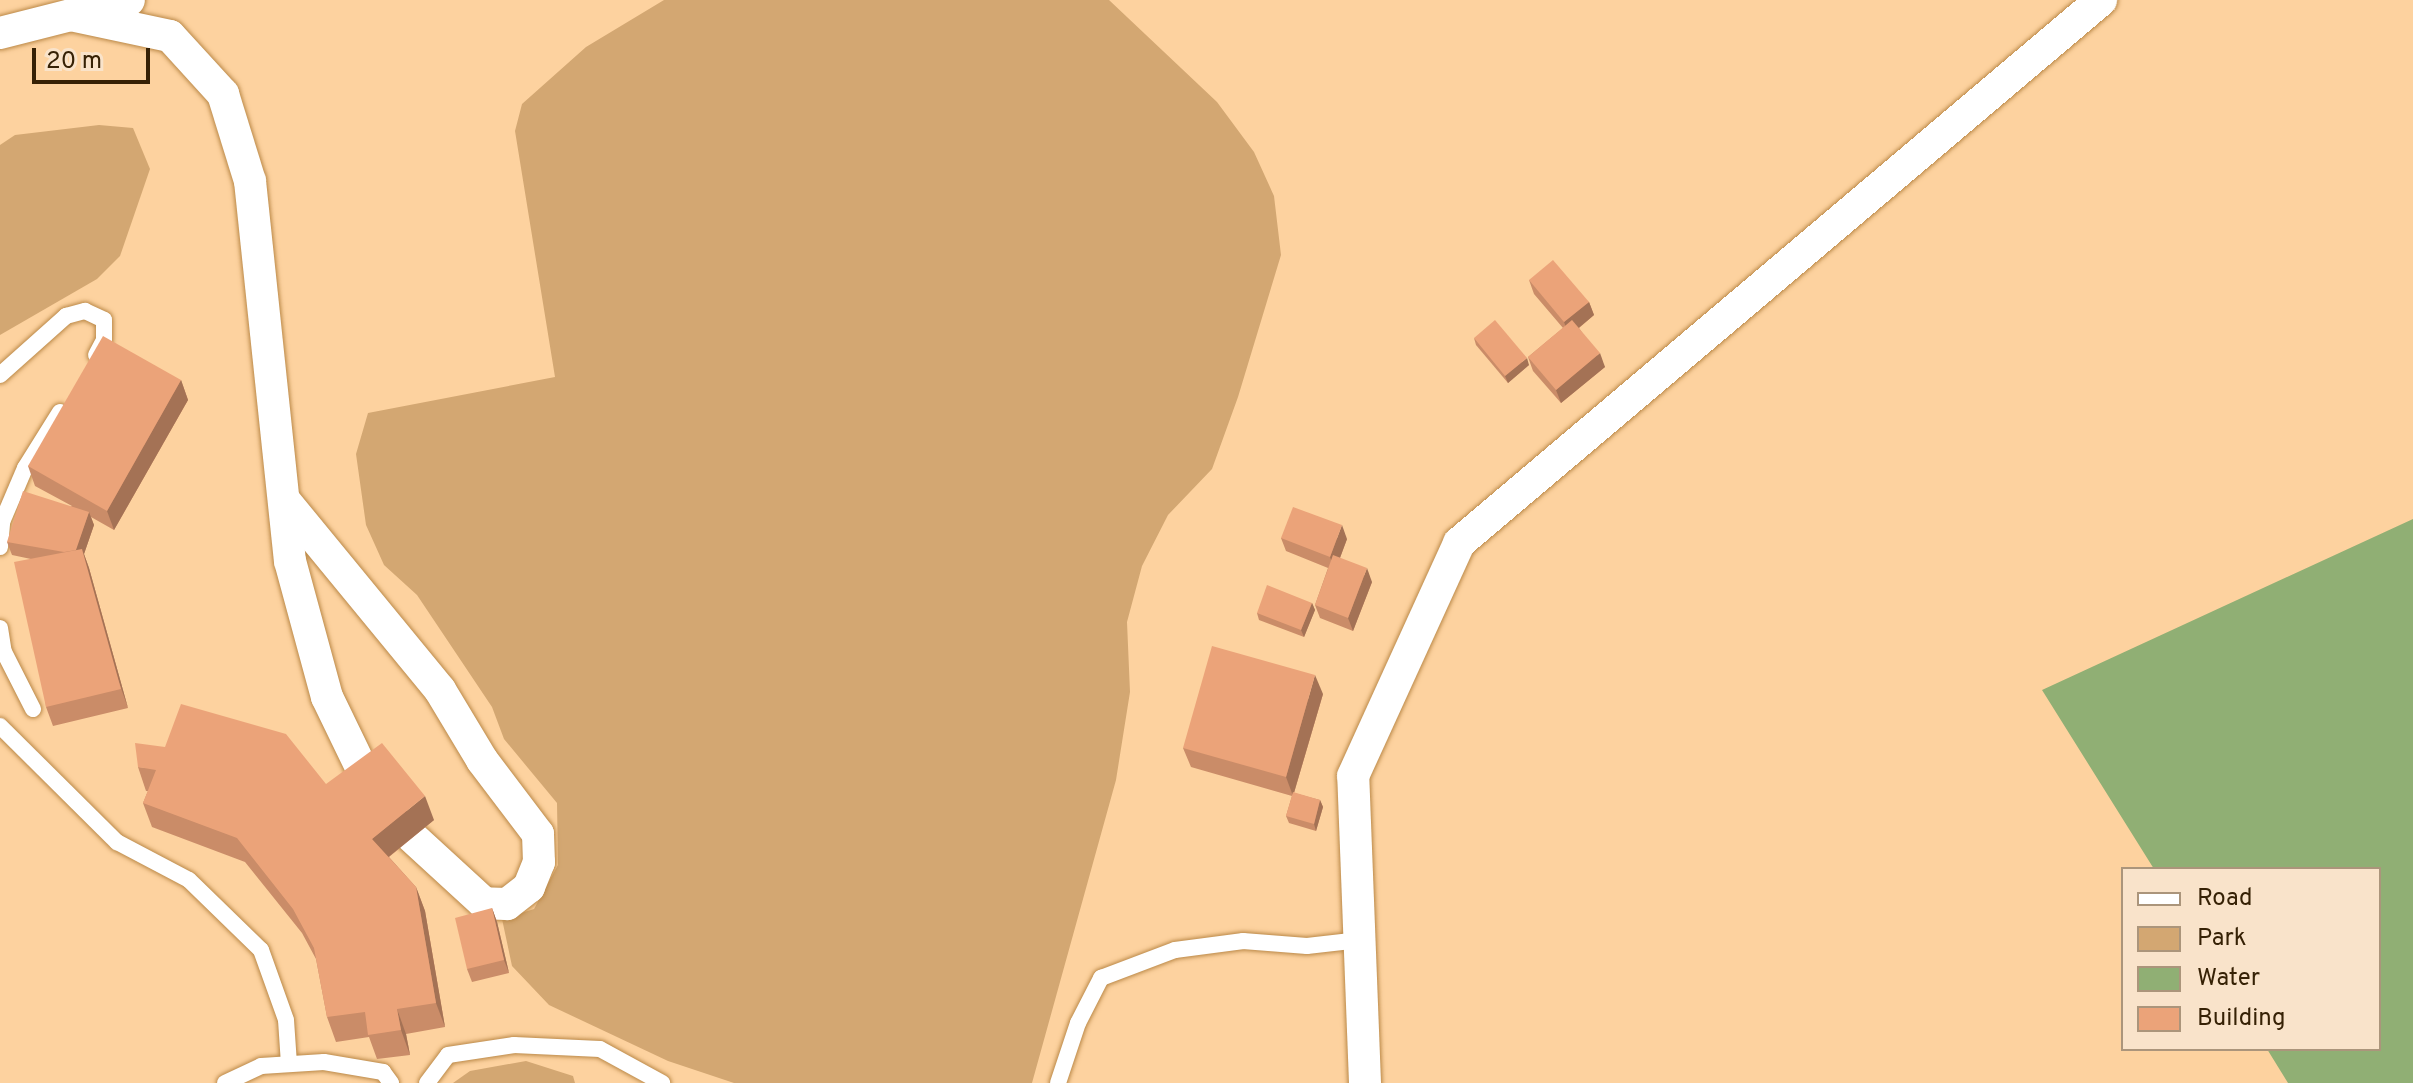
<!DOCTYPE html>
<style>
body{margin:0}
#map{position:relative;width:2413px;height:1083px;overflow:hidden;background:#fdd29f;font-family:Overpass,sans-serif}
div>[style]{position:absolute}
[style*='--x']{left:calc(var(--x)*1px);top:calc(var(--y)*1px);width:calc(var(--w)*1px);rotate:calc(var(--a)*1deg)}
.green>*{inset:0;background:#d3a772}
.water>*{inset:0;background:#90af74}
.roads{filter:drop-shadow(0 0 2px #bb8948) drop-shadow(0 0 2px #bb8948)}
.service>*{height:16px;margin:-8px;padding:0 8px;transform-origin:8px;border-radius:8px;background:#fff}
.minor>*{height:32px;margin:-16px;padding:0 16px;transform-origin:16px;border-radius:16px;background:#fff}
.wall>*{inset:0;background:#ca8c68}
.shaded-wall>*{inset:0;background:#a47255}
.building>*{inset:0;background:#eba379}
span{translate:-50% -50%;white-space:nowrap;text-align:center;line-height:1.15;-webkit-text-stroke:6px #f9e3ca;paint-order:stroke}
.legend{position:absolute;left:2121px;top:867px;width:260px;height:184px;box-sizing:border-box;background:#f9e3ca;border:2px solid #ab957b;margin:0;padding:10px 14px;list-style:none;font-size:24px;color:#362105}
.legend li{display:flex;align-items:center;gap:16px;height:40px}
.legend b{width:40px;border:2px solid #ab957b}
.scale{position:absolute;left:32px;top:48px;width:118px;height:36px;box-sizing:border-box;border:4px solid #362105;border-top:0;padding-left:10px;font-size:24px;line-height:28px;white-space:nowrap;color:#362105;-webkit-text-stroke:6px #f9e3ca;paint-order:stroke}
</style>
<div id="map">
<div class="green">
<i style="clip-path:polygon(664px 0,1109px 0,1217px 102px,1254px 152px,1274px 196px,1281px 255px,1238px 397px,1212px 469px,1168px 515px,1142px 566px,1127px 622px,1130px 692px,1116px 780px,1032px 1083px,734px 1083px,668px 1061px,549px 1005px,512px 966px,502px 919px,534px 909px,558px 865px,557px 803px,504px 739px,492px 707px,417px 595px,384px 565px,366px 525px,356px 454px,368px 413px,555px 377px,515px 131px,522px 104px,586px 47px)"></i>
<i style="clip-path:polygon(99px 125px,133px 128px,150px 169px,120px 256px,97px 279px,0 335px,0 145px,15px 135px)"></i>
<i style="clip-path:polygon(526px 1061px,573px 1076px,575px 1083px,453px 1083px,470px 1071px)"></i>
</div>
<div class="water">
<i style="clip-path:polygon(2413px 519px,2413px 1083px,2288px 1083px,2267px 1049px,2379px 1049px,2379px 869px,2154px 869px,2042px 690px)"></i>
</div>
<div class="roads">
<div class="service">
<i style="--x:0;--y:375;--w:89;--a:-41.8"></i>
<i style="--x:66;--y:316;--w:20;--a:-15"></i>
<i style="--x:85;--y:311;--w:21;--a:25"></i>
<i style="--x:104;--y:320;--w:20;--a:90"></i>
<i style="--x:104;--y:340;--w:17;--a:118"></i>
<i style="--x:0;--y:547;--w:25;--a:-85"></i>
<i style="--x:2;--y:522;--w:59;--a:-66.9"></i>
<i style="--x:25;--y:468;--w:66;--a:-58"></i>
<i style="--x:0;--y:628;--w:24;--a:81"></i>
<i style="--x:4;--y:652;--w:64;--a:63"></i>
<i style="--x:0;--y:726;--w:165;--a:44.8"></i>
<i style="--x:117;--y:842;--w:81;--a:27.8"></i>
<i style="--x:189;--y:880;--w:100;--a:44.2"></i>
<i style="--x:261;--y:950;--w:74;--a:70.3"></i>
<i style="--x:286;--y:1020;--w:44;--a:86.1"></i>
<i style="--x:225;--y:1083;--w:40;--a:-25"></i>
<i style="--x:261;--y:1066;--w:63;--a:-3.6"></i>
<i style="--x:324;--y:1062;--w:60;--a:9.6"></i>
<i style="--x:383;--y:1072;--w:14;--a:54"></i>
<i style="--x:427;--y:1083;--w:35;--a:-53"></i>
<i style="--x:448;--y:1055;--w:67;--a:-8.6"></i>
<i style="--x:514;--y:1045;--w:86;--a:2.7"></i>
<i style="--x:600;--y:1049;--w:71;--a:28.7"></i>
<i style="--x:1058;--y:1083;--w:63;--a:-71.6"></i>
<i style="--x:1078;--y:1023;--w:51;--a:-62.9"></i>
<i style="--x:1101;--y:978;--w:79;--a:-20.7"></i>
<i style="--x:1175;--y:950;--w:69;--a:-7.5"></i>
<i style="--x:1243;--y:941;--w:64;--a:4.5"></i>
<i style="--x:1307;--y:946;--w:53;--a:-6.5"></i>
</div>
<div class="minor">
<i style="--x:71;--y:15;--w:101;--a:12"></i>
<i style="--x:170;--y:36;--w:79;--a:47.6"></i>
<i style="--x:223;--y:94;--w:91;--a:72.8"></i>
<i style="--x:250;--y:181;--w:382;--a:84"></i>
<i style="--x:290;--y:561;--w:141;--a:74.8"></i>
<i style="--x:327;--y:697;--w:97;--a:64.2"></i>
<i style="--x:0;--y:33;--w:133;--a:-14.3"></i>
<i style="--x:284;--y:500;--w:246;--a:50.6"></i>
<i style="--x:440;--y:690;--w:82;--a:59"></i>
<i style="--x:482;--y:760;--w:93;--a:52.9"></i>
<i style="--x:538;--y:834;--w:28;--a:88"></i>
<i style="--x:539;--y:862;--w:27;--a:112"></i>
<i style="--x:529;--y:887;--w:28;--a:142"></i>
<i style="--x:507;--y:904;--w:23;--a:-178"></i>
<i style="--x:484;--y:903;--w:98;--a:-137.5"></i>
<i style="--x:1365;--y:1083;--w:307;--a:-92.2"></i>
<i style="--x:1353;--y:776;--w:256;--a:-65.5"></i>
<i style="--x:1459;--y:543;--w:841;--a:-40.22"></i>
</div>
</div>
<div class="wall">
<i style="clip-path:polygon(1529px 280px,1589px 302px,1594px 315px,1579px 328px,1605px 367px,1561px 403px,1533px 371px,1528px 357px,1563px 328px,1534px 294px)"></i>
<i style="clip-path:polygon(1474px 338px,1529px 365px,1508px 383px,1476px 345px)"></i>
<i style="clip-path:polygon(181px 380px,188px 400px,114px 530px,91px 517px,94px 525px,84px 554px,89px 568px,128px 708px,53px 726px,46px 707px,31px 559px,12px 555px,7px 542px,72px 506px,35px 486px,28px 466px)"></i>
<i style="clip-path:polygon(1281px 538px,1347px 539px,1340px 558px,1372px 582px,1353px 631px,1320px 618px,1315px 605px,1328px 568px,1286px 551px)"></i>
<i style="clip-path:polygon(1312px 603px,1315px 610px,1304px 637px,1259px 620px,1257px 613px)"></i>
<i style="clip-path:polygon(1323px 694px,1294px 793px,1320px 800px,1323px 807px,1316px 831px,1289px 823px,1286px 816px,1292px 796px,1191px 767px,1183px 748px)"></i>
<i style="clip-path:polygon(138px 767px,326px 784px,434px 820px,389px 857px,416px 887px,425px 911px,445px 1027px,406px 1034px,410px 1055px,377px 1059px,369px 1037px,336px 1042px,327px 1017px,316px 959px,302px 933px,245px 862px,152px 827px,143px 803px,148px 791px,146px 791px)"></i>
<i style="clip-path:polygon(492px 908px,497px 922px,509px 973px,472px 982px,467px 969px)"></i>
</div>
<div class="shaded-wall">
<i style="clip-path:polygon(1589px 302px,1594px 315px,1569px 336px,1564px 322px)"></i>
<i style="clip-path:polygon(1600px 353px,1605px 367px,1561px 403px,1556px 390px)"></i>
<i style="clip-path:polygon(1527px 358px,1529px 365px,1508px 383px,1505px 376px)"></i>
<i style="clip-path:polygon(181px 380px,188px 400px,114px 530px,107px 511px)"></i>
<i style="clip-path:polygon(89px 512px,94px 525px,84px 554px,89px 568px,128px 708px,74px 554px)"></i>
<i style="clip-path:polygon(1342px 525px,1347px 539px,1335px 571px,1330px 557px)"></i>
<i style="clip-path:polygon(1367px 568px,1372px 582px,1353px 631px,1348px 618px)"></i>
<i style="clip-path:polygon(1312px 603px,1315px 610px,1304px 637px,1301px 630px)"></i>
<i style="clip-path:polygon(1315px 675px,1323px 694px,1293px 796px,1286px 777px)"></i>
<i style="clip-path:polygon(425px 796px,434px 820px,381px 863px,372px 839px)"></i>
<i style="clip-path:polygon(1320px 800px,1323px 807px,1316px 831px,1314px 824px)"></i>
<i style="clip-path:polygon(416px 887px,425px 911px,445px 1027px,436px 1003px)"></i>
<i style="clip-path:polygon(492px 908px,497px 922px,509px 973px,504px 960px)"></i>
<i style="clip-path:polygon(397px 1009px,406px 1034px,410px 1055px,401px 1030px)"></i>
</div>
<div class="building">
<i style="clip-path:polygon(1553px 260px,1589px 302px,1564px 322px,1529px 280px)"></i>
<i style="clip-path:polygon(1495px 320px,1527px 358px,1505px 376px,1474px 338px)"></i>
<i style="clip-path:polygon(1572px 320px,1600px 353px,1556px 390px,1528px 357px)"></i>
<i style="clip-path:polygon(103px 336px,181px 380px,107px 511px,28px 466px)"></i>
<i style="clip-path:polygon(23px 491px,89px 512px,76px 550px,64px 552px,7px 542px)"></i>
<i style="clip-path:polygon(1293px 507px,1342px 525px,1330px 557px,1281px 538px)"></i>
<i style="clip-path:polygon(82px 549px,121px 689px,46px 707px,14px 562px)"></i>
<i style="clip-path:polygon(1333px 555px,1367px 568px,1348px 618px,1315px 605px)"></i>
<i style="clip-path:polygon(1267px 585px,1312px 603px,1301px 630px,1257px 613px)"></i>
<i style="clip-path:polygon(1212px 646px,1315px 675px,1286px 777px,1183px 748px)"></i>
<i style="clip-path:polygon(181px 704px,286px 734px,326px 784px,382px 743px,425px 796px,372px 839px,416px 887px,436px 1003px,397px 1009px,401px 1030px,368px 1035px,365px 1012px,327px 1017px,314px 948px,293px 909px,237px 838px,143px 803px,156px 770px,138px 767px,135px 743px,165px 747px)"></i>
<i style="clip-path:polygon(1293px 792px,1320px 800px,1314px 824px,1286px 816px)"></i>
<i style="clip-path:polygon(492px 908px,504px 960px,467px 969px,455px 918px)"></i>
</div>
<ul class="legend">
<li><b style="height:10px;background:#fff"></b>Road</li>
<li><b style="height:22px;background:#d3a772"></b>Park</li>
<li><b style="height:22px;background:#90af74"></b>Water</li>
<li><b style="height:22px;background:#eba379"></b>Building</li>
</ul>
<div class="scale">20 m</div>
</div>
